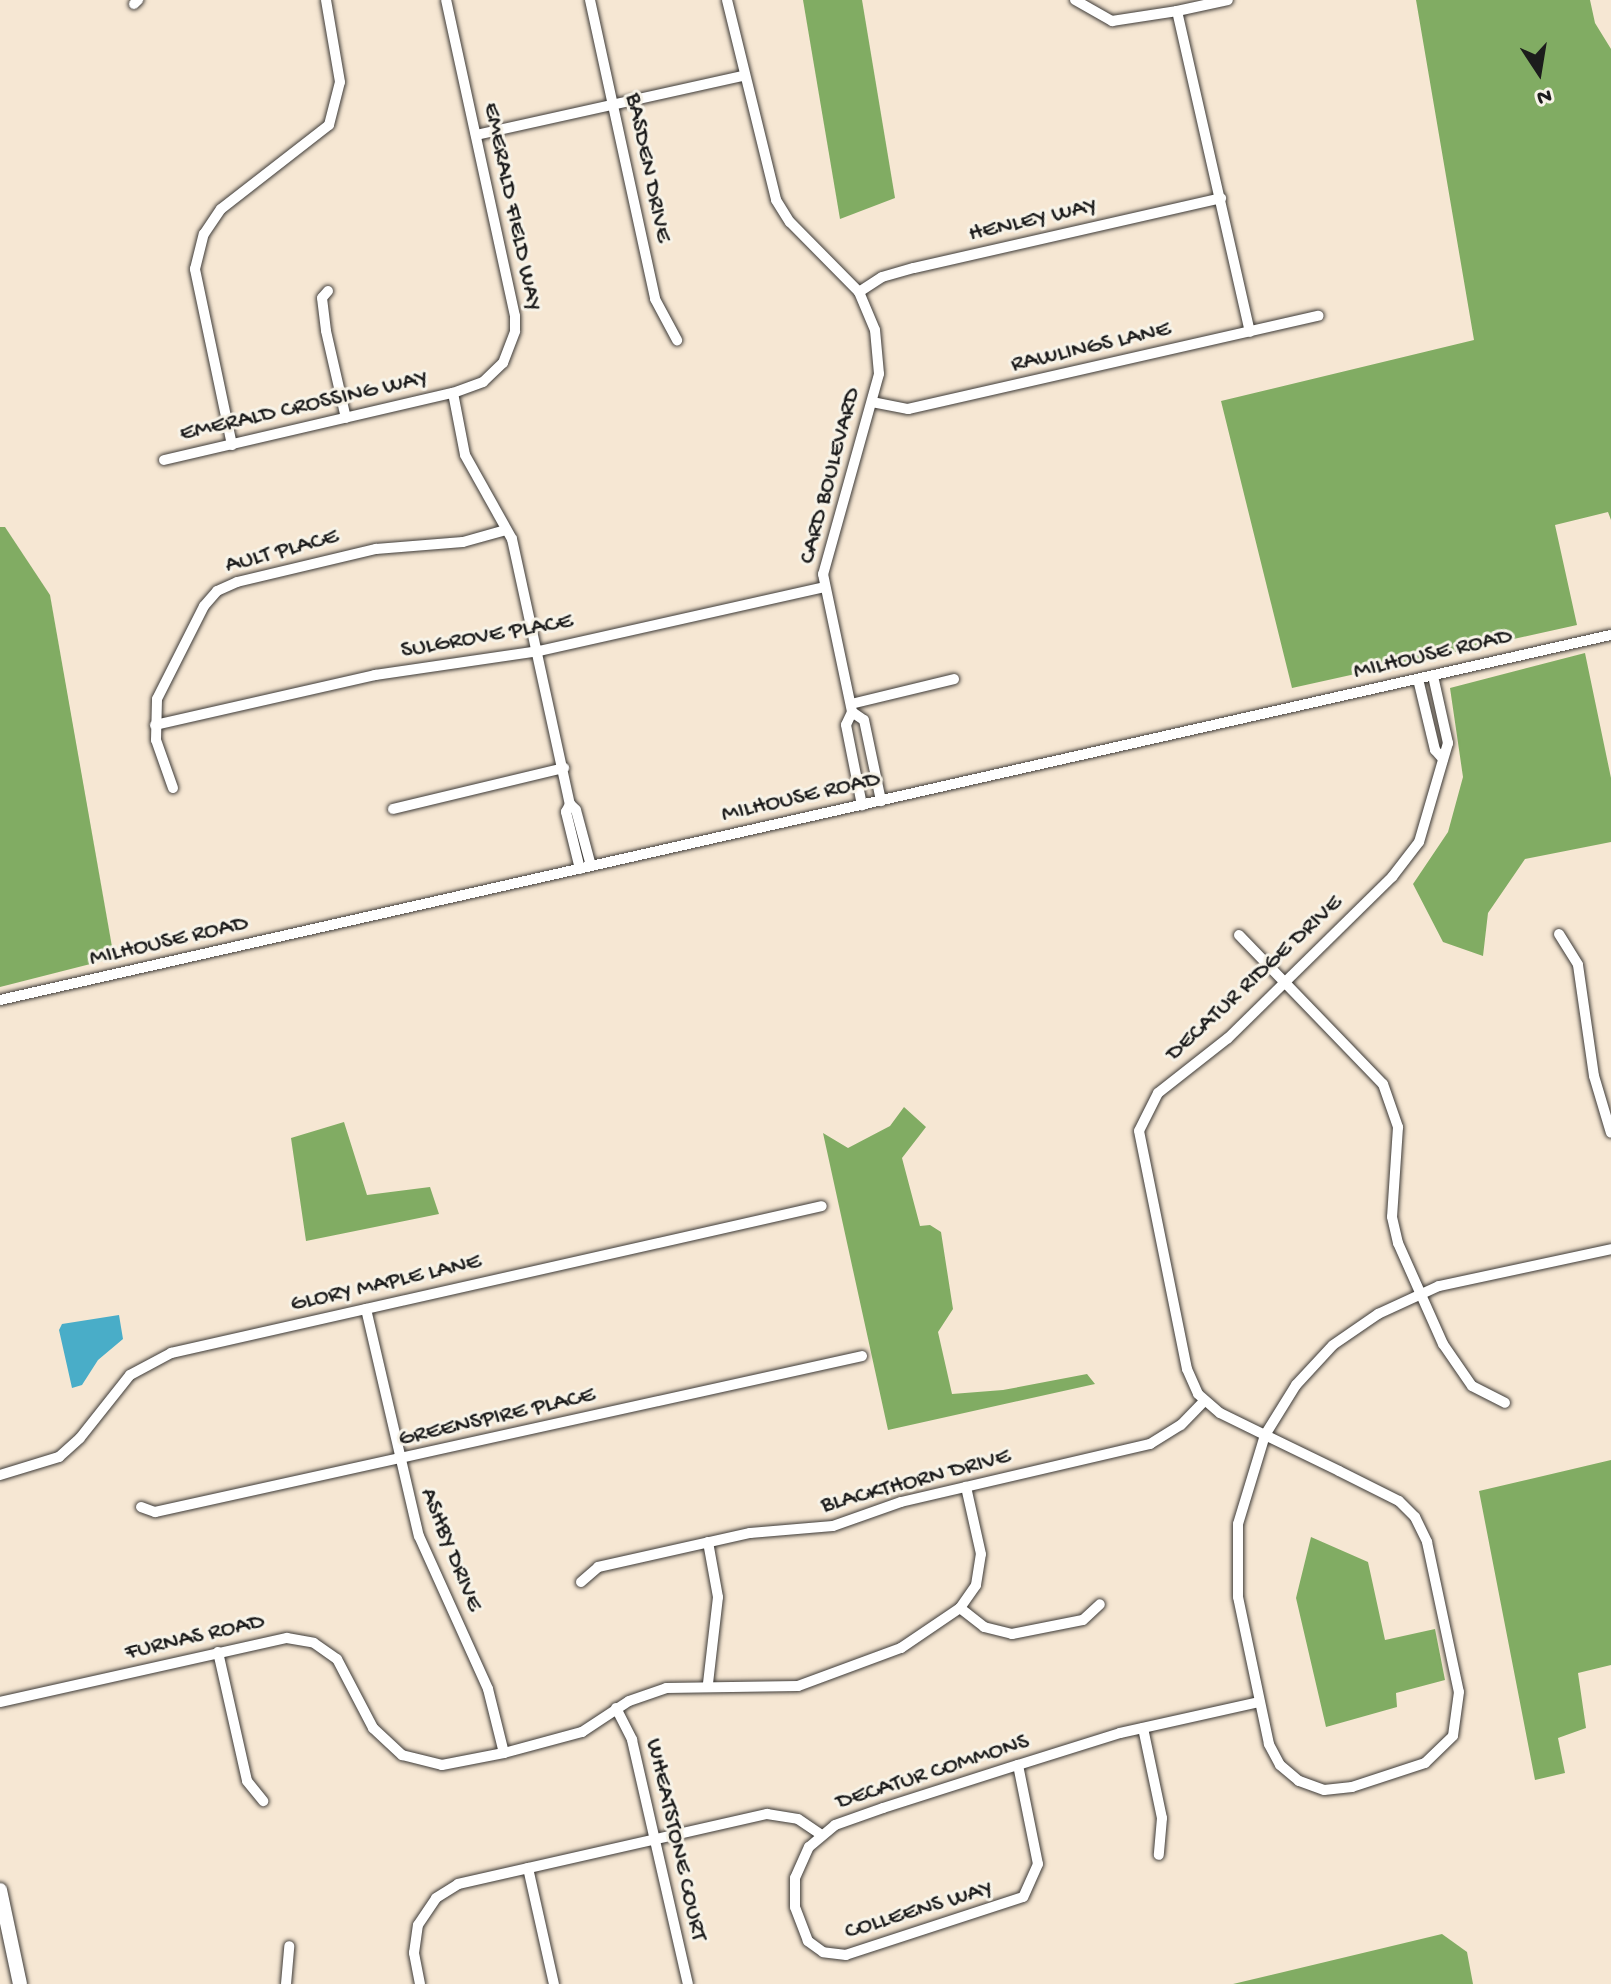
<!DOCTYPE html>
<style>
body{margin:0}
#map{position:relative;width:1611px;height:1984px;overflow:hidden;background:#f6e7d3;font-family:"Gochi Hand",sans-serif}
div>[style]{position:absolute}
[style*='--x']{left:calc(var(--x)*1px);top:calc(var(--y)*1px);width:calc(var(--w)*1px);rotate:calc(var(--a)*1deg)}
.forest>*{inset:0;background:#81ac63}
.water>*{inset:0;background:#49adc8}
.roads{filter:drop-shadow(0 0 2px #3d3a37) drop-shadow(0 0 2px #3d3a37)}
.minor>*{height:10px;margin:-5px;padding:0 5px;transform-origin:5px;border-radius:5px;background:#fff}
.major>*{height:14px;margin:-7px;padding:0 7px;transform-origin:7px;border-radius:7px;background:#fff}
span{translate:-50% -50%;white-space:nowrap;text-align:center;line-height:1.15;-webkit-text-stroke:6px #f7f3e8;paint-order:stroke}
.street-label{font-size:24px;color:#1c1c1c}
.north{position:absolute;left:1499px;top:32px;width:80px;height:80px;-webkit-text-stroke:6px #f7f3e8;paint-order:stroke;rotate:168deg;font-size:22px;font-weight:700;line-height:32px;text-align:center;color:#1c1c1c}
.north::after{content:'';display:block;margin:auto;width:28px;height:36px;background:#1c1c1c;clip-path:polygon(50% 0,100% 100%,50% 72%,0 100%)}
</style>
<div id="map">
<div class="forest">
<i style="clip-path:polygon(803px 0,862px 0,895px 198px,840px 219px)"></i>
<i style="clip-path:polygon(1416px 0,1590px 0,1595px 23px,1611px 49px,1611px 520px,1608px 512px,1555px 525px,1577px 625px,1292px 688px,1221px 401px,1474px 340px)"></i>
<i style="clip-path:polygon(0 527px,5px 527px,50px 595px,114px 958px,0 987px)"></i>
<i style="clip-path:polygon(1585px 653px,1611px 778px,1611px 842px,1525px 859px,1488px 913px,1483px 956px,1443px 942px,1413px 884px,1448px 832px,1463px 777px,1450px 688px)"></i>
<i style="clip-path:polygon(904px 1107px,926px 1127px,902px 1158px,920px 1226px,930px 1225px,941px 1232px,953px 1309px,938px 1332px,952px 1394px,1003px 1390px,1087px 1374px,1095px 1384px,888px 1430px,823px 1133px,848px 1148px,890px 1126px)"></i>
<i style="clip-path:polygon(344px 1122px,367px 1195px,430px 1187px,439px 1214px,306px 1241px,291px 1138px)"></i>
<i style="clip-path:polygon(1611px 1460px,1611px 1665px,1578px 1673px,1586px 1728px,1558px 1738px,1565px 1773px,1535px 1780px,1479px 1491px)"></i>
<i style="clip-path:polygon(1311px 1537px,1368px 1562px,1385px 1640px,1435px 1629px,1445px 1680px,1396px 1693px,1397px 1707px,1326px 1727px,1296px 1598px)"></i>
<i style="clip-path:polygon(1442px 1934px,1467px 1952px,1473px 1984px,1233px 1984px)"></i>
</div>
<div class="water">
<i style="clip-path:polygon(119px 1315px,123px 1339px,98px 1360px,82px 1385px,72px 1388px,59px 1330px,62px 1324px)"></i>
</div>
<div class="roads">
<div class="minor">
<i style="--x:590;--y:0;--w:306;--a:77.7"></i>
<i style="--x:655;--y:299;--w:47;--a:61.8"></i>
<i style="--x:727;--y:0;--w:206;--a:76.2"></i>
<i style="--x:776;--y:200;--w:26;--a:58"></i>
<i style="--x:790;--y:222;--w:98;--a:45.4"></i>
<i style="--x:859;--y:292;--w:41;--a:67.2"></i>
<i style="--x:875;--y:330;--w:44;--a:84.8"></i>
<i style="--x:879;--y:374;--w:208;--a:105.6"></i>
<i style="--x:823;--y:574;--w:141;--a:78.1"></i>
<i style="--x:852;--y:712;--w:14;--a:115"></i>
<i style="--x:846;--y:725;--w:82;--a:78.7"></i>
<i style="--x:1075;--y:0;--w:43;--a:29.6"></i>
<i style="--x:1112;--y:21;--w:66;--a:-8.7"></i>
<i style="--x:1177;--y:11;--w:329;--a:77.2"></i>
<i style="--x:134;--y:4;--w:6;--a:-45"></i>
<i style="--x:1177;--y:11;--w:52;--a:-12.2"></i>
<i style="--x:476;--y:135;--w:273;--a:-12.5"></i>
<i style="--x:328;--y:291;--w:9;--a:131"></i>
<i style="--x:322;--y:298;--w:33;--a:83"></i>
<i style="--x:326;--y:331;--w:89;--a:77.1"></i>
<i style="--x:859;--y:292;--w:27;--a:-33"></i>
<i style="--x:882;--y:277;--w:33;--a:-16"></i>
<i style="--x:914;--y:268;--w:315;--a:-12.8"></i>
<i style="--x:453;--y:393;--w:63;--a:79"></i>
<i style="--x:465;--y:455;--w:96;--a:60.8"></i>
<i style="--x:512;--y:539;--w:271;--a:77.7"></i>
<i style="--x:872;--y:402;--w:37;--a:11"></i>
<i style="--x:908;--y:409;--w:421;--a:-12.8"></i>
<i style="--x:232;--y:445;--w:180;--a:-101.9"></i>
<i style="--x:195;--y:269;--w:36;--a:-76"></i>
<i style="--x:204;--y:234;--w:30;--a:-56"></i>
<i style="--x:221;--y:209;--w:137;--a:-37.9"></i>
<i style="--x:329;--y:125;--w:44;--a:-75.7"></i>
<i style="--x:340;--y:82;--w:83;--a:-99.7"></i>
<i style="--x:164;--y:460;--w:297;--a:-13.1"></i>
<i style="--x:453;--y:393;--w:32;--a:-20"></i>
<i style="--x:483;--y:382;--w:28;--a:-44"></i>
<i style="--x:503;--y:363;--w:34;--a:-69"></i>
<i style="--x:515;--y:331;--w:15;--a:-90"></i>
<i style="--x:515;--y:316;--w:323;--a:-102.3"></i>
<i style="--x:1433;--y:676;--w:69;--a:77.4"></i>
<i style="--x:1448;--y:743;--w:103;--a:106.3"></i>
<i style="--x:1419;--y:842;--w:44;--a:127.6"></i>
<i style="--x:1392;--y:877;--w:230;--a:135.5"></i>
<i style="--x:1228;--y:1038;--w:89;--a:141.8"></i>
<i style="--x:1158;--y:1093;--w:42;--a:116.6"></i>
<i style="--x:1139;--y:1131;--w:243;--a:78.6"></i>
<i style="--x:1187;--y:1369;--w:27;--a:66"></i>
<i style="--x:1198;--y:1394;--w:29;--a:41"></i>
<i style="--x:1220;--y:1413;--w:50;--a:26.1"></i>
<i style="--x:1265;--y:1435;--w:82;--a:25.9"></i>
<i style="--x:1339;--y:1471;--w:67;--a:26.6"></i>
<i style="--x:1399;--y:1501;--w:23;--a:45"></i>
<i style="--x:1415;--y:1517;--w:28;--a:64"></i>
<i style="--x:1427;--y:1542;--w:153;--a:78"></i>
<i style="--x:1459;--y:1692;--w:44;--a:97.8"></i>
<i style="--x:1453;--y:1736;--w:39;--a:136"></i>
<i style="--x:1425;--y:1763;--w:77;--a:161.8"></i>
<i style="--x:1352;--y:1787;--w:28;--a:174"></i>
<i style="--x:1324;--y:1790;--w:27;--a:-160"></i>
<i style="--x:1299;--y:1781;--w:25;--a:-140"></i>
<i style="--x:1280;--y:1765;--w:24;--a:-118"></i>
<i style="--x:1269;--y:1744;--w:150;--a:-101.9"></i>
<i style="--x:1238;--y:1597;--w:73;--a:-90"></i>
<i style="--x:1238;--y:1524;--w:93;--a:-73.1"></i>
<i style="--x:1265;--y:1435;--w:59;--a:-58.2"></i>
<i style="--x:1296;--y:1385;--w:54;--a:-47.2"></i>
<i style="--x:1333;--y:1345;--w:55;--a:-34.6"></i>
<i style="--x:1378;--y:1314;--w:67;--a:-24.7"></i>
<i style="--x:1439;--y:1286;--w:176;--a:-12.1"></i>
<i style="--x:1418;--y:679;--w:73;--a:76.5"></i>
<i style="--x:1435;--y:750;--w:12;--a:48"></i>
<i style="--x:851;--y:704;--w:106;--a:-13.6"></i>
<i style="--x:852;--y:712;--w:14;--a:34"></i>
<i style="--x:864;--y:720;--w:83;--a:78.1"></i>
<i style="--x:155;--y:725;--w:226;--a:-12.8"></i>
<i style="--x:375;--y:675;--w:166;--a:-8.3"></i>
<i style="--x:539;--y:651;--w:293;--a:-12.6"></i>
<i style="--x:173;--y:788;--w:51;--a:-109.5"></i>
<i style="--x:156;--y:740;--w:41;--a:-88.6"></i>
<i style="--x:157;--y:699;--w:104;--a:-63.2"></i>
<i style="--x:204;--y:606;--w:20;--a:-49"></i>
<i style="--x:217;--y:591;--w:22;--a:-24"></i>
<i style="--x:237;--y:582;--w:143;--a:-13.4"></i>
<i style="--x:376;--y:549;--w:87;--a:-4.6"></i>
<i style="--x:463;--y:542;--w:45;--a:-15.6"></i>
<i style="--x:393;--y:809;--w:176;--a:-13.5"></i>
<i style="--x:580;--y:869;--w:59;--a:-103.8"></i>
<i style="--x:566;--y:812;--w:9;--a:-63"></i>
<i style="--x:570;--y:804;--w:8;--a:45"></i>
<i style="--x:576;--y:810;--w:58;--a:75"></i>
<i style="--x:1559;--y:934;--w:36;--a:58"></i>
<i style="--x:1578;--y:965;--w:112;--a:81.8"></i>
<i style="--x:1594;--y:1076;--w:59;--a:73.4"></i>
<i style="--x:1239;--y:935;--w:207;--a:46"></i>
<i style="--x:1383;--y:1084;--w:46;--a:70.8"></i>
<i style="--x:1398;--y:1127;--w:90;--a:93.8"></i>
<i style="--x:1392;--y:1217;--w:27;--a:77"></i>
<i style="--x:1398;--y:1243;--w:111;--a:66"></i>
<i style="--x:1443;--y:1344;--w:51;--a:55.4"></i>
<i style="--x:1472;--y:1386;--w:37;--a:27"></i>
<i style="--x:0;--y:1000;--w:1652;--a:-12.77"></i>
<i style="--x:366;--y:1309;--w:233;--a:76.9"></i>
<i style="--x:419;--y:1536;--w:168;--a:65.7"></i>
<i style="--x:488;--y:1689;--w:66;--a:76"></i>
<i style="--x:0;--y:1475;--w:62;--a:-17"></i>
<i style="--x:59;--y:1457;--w:28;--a:-42"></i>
<i style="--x:80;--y:1438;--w:80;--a:-51.6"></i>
<i style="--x:130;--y:1375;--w:47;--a:-28.2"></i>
<i style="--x:171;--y:1353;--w:667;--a:-12.72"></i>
<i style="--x:141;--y:1507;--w:15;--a:20"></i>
<i style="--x:155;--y:1512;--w:724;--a:-12.44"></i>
<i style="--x:708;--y:1542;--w:56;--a:79.7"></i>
<i style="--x:718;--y:1597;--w:88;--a:96.6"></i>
<i style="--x:581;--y:1582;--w:23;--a:-41"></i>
<i style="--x:598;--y:1567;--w:156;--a:-12.6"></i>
<i style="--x:750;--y:1533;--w:83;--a:-4.8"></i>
<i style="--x:833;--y:1526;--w:72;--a:-19.4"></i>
<i style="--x:901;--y:1502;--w:256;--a:-13.1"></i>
<i style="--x:1150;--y:1444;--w:36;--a:-32"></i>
<i style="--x:1181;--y:1425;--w:33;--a:-46"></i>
<i style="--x:960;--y:1608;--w:31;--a:38"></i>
<i style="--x:984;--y:1627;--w:29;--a:14"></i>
<i style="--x:1012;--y:1634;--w:72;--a:-11.2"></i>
<i style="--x:1083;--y:1620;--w:23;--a:-43"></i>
<i style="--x:218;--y:1652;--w:132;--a:77.3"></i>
<i style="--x:247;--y:1781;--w:26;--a:51"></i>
<i style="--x:0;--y:1702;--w:294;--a:-12.6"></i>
<i style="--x:287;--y:1638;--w:27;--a:10"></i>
<i style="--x:314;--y:1643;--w:28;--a:35"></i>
<i style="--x:337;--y:1659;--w:78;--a:62.4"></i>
<i style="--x:373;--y:1728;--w:40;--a:43"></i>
<i style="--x:402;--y:1755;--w:41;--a:14"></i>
<i style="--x:442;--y:1765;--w:63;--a:-11"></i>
<i style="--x:504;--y:1753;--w:81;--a:-15.1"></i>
<i style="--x:582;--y:1732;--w:56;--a:-33.4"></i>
<i style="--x:629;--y:1701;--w:39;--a:-19"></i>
<i style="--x:666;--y:1688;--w:132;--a:-0.9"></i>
<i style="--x:798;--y:1686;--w:110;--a:-20.3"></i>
<i style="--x:901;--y:1648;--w:71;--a:-34.1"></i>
<i style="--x:960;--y:1608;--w:28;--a:-55"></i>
<i style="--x:976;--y:1585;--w:31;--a:-81"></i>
<i style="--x:981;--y:1554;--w:69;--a:-102.6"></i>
<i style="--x:616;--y:1708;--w:36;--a:63"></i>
<i style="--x:632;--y:1740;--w:250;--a:77.1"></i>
<i style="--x:1143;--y:1728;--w:92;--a:78.1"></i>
<i style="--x:1162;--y:1818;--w:37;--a:95"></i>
<i style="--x:1018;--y:1765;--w:101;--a:78.6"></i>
<i style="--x:1038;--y:1864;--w:36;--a:114"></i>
<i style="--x:1023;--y:1897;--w:186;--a:161.9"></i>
<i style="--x:846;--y:1955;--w:23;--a:-173"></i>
<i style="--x:823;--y:1952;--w:19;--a:-144"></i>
<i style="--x:808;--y:1941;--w:36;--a:-111"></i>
<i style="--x:795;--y:1907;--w:29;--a:-90"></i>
<i style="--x:795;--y:1878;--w:34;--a:-66"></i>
<i style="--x:809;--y:1847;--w:34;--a:-40"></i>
<i style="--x:835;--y:1825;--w:51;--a:-19.5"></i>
<i style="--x:883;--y:1808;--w:142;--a:-17.7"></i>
<i style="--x:1018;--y:1765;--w:107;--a:-17.4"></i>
<i style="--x:1120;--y:1733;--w:142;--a:-12.6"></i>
<i style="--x:528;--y:1868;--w:119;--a:77.4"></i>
<i style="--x:286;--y:1984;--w:38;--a:-85"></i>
<i style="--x:420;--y:1984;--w:32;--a:-101"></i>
<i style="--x:414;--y:1953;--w:28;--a:-82"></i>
<i style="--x:418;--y:1925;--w:32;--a:-56"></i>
<i style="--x:436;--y:1898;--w:26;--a:-32"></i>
<i style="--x:458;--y:1884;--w:317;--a:-12.8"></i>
<i style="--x:767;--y:1814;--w:31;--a:9"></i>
<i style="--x:798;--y:1819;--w:27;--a:34"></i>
</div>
<div class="major">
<i style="--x:0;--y:1890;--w:96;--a:78"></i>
</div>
</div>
<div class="street-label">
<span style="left:647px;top:168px;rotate:78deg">BASDEN DRIVE</span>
<span style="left:511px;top:207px;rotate:78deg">EMERALD FIELD WAY</span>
<span style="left:1033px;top:221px;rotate:-13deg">HENLEY WAY</span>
<span style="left:1091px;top:348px;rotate:-13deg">RAWLINGS LANE</span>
<span style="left:304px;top:407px;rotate:-13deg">EMERALD CROSSING WAY</span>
<span style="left:831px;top:476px;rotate:-75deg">CARD BOULEVARD</span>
<span style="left:282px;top:552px;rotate:-15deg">AULT PLACE</span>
<span style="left:487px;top:637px;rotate:-10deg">SULGROVE PLACE</span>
<span style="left:1433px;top:655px;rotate:-13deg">MILHOUSE ROAD</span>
<span style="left:801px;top:798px;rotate:-13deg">MILHOUSE ROAD</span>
<span style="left:169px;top:942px;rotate:-13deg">MILHOUSE ROAD</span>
<span style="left:1255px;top:979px;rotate:-43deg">DECATUR RIDGE DRIVE</span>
<span style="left:386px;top:1284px;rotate:-13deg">GLORY MAPLE LANE</span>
<span style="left:497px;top:1418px;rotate:-13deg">GREENSPIRE PLACE</span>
<span style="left:916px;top:1482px;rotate:-15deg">BLACKTHORN DRIVE</span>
<span style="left:450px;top:1550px;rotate:68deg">ASHBY DRIVE</span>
<span style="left:195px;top:1638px;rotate:-13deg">FURNAS ROAD</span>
<span style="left:933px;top:1773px;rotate:-18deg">DECATUR COMMONS</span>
<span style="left:675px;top:1840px;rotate:77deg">WHEATSTONE COURT</span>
<span style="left:919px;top:1911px;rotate:-17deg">COLLEENS WAY</span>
</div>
<div class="north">N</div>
</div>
